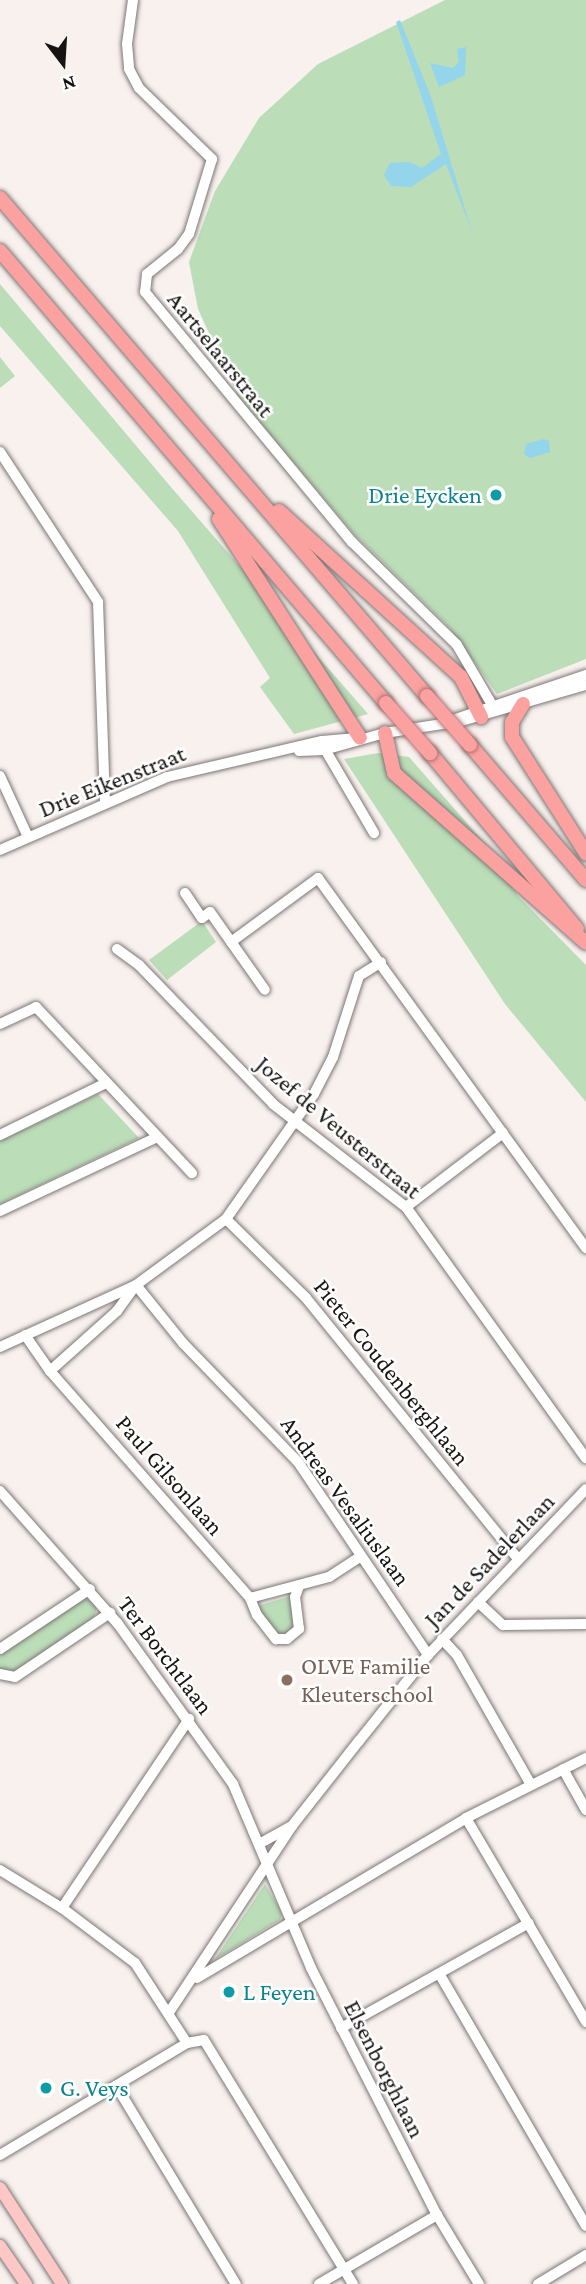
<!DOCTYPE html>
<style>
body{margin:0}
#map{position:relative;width:586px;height:2284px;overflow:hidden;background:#f8f1ee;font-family:"Crimson Pro",serif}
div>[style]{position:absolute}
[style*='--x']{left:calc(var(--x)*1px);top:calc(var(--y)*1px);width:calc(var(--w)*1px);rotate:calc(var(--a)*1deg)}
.green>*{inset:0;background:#bbddb8}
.water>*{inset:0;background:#94d5eb}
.roads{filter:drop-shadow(0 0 2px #7c7674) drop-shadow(0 0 2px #7c7674)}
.minor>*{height:10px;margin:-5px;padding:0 5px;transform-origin:5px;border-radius:5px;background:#fff}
.major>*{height:12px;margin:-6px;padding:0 6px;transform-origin:6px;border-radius:6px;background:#fdc7c6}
.highway>*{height:14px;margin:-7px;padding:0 7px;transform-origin:7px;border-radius:7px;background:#fba2a0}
.bridges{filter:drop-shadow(0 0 2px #ab706f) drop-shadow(0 0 2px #ab706f)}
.highway-bridge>*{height:14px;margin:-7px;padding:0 7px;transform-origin:7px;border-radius:7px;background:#fba2a0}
.dots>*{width:19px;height:19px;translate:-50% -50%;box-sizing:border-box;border:4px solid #fff;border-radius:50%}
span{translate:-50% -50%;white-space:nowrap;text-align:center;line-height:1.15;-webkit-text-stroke:5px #fff;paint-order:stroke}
.street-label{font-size:24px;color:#161413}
.culture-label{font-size:24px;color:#0d838f}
.right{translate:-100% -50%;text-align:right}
.left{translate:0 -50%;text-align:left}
.education-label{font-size:24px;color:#785e54}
.north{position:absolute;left:28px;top:28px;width:70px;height:70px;-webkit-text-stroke:5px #fff;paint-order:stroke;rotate:163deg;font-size:19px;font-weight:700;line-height:28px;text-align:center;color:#161413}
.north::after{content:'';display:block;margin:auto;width:24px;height:32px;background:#161413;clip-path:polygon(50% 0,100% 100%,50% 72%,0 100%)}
</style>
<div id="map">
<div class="green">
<i style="clip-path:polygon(445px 0,586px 0,586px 659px,497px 694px,449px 627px,354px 534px,238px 396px,198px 309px,189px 262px,215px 191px,259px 118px,318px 64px)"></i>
<i style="clip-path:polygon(0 284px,170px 486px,368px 714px,294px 734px,260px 687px,270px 678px,178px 531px,0 326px)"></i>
<i style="clip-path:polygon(0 357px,15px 376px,0 388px)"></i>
<i style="clip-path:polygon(378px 753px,409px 757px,488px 847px,518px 896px,586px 965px,586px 1102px,505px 1004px,344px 759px)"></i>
<i style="clip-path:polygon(202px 921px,216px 942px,167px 980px,149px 960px)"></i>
<i style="clip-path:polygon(98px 1094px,139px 1138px,0 1204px,0 1141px)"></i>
<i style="clip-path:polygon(291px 1596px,295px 1626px,286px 1634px,274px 1633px,257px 1606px)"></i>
<i style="clip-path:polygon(85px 1597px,97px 1606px,94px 1619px,12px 1673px,0 1670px,0 1654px)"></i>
<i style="clip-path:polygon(265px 1884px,282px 1913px,280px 1920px,215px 1959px)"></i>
</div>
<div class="water">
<i style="clip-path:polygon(400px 20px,431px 97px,472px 232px,446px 164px,411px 187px,391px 186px,384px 175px,390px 163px,409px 162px,422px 168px,441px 154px,396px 22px)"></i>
<i style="clip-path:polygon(466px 47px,465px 75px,439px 87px,430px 63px,453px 68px,459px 62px,457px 49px)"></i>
<i style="clip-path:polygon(544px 439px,549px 441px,550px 452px,530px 458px,524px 454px,526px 444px)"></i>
</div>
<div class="roads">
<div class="minor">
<i style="--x:133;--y:0;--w:44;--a:97.8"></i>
<i style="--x:127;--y:44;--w:25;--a:85"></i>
<i style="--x:129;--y:69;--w:21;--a:62"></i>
<i style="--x:139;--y:88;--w:102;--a:44.2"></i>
<i style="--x:212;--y:159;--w:78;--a:107"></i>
<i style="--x:189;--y:234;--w:19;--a:126"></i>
<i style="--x:178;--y:249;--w:40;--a:141"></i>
<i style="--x:147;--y:274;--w:18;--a:96"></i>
<i style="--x:145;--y:292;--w:325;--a:50.4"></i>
<i style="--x:352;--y:542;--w:147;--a:44.4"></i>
<i style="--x:457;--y:645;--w:69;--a:59.7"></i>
<i style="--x:0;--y:452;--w:179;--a:56.8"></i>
<i style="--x:98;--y:602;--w:201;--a:88"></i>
<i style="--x:450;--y:721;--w:144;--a:-18.7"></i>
<i style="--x:323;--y:746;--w:101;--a:59.6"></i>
<i style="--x:299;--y:751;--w:25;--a:-2"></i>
<i style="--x:324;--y:750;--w:63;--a:-15.6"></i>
<i style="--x:385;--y:733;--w:77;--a:-9"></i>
<i style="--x:461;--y:721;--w:130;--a:-16.1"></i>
<i style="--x:0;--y:776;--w:67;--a:65.3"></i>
<i style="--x:0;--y:850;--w:182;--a:-23.6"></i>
<i style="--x:167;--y:777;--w:159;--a:-13.1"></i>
<i style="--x:322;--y:741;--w:38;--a:-5"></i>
<i style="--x:185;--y:893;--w:30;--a:56"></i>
<i style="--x:202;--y:918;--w:10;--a:-37"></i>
<i style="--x:210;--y:912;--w:95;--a:54.8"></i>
<i style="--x:231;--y:942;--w:108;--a:-36.3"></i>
<i style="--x:318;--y:878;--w:457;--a:54.1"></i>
<i style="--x:117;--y:949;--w:27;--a:36"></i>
<i style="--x:139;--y:965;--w:193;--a:46"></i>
<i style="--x:273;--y:1104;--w:168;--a:37.8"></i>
<i style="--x:406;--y:1207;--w:309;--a:54.4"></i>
<i style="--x:0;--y:1024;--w:40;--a:-25"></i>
<i style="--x:36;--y:1007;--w:228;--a:46.8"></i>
<i style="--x:0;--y:1135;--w:118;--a:-26.1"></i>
<i style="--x:406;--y:1207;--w:122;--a:-37.3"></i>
<i style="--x:0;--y:1211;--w:174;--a:-25.2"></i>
<i style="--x:226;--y:1219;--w:112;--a:44.6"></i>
<i style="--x:306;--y:1298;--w:336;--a:50.9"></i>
<i style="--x:25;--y:1335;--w:44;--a:55.2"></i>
<i style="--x:50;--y:1371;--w:303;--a:48.6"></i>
<i style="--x:250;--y:1598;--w:18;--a:68"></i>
<i style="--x:257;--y:1615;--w:31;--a:52"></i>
<i style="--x:276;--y:1639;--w:11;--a:0"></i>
<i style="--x:287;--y:1639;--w:16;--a:-40"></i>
<i style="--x:299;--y:1629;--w:32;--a:-97"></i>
<i style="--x:295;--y:1597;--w:12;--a:-70"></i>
<i style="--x:0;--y:1347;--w:149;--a:-24.5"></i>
<i style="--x:136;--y:1285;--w:112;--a:-36.3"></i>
<i style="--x:226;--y:1219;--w:153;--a:-54.9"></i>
<i style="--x:314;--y:1094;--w:42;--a:-62.8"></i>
<i style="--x:333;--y:1057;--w:85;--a:-72.2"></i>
<i style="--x:359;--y:976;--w:26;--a:-32"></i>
<i style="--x:50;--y:1371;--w:90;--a:-41.8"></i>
<i style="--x:117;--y:1311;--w:32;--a:-54"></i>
<i style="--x:136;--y:1285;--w:75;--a:51"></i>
<i style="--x:183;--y:1343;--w:165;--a:46"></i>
<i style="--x:298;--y:1462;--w:233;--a:56"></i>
<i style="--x:0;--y:1491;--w:178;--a:48.4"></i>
<i style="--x:118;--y:1624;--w:197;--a:54.3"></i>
<i style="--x:233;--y:1784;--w:200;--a:67"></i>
<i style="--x:311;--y:1968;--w:277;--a:63"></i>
<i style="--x:437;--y:2215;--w:81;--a:58.7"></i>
<i style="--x:250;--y:1598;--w:82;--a:-14.9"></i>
<i style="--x:329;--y:1577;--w:38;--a:-33"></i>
<i style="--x:478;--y:1602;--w:34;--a:43"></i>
<i style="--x:503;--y:1625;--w:83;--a:-0.7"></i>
<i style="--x:442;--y:1639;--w:22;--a:47"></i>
<i style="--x:457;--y:1655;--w:147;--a:60.3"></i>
<i style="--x:0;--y:1649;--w:108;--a:-33.7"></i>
<i style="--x:0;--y:1674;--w:15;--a:11"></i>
<i style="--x:15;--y:1677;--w:115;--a:-34"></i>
<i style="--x:563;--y:1769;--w:47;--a:60.7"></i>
<i style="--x:466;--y:1818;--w:237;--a:59.5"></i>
<i style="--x:259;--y:1844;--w:38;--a:-29"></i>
<i style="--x:0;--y:1870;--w:73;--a:31.5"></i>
<i style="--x:62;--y:1908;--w:91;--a:37"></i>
<i style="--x:135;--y:1963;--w:95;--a:57"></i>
<i style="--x:62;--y:1908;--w:228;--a:-56.1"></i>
<i style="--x:440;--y:1975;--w:290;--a:59.8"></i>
<i style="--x:197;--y:1978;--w:313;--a:-30.7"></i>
<i style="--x:466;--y:1818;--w:134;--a:-26.6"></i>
<i style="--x:170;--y:2011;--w:222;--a:-56.6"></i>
<i style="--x:292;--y:1826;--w:108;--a:-51.8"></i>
<i style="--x:359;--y:1741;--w:110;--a:-51.3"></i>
<i style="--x:428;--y:1655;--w:229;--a:-46.4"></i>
<i style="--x:341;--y:2028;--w:215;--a:-29.2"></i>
<i style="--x:117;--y:2087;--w:230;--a:58.9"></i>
<i style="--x:0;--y:2155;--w:218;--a:-30.9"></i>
<i style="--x:187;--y:2043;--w:17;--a:-10"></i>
<i style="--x:204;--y:2040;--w:286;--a:58.6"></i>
<i style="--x:319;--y:2284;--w:137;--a:-30.3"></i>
<i style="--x:538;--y:2284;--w:56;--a:-31.1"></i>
</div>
<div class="major">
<i style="--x:0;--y:2188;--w:114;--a:57.1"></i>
<i style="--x:0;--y:2246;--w:46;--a:55.6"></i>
</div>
<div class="highway">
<i style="--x:0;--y:198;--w:656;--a:49.39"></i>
<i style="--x:0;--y:251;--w:594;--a:49.5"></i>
<i style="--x:279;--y:511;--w:246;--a:42.4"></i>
<i style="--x:461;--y:677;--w:45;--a:63.4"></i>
<i style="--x:219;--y:519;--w:260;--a:57.2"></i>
<i style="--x:523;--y:704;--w:21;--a:121"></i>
<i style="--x:512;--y:722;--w:15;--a:90"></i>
<i style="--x:512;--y:737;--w:138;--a:57.5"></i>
<i style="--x:385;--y:733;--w:41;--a:77.3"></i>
<i style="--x:394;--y:773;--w:256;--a:41.5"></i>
<i style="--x:470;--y:745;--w:178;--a:49.3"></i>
<i style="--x:430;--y:753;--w:229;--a:50.1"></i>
</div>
</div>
<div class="bridges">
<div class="highway-bridge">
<i style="--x:427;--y:696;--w:65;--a:48.7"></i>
<i style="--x:386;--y:703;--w:67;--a:48.7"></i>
</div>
</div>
<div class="dots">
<i style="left:496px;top:495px;background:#0f9aa8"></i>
<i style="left:287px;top:1680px;background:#8d6e63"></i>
<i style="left:229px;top:1992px;background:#0f9aa8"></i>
<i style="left:46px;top:2088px;background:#0f9aa8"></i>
</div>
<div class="street-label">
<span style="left:221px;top:354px;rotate:51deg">Aartselaarstraat</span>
<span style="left:112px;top:781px;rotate:-22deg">Drie Eikenstraat</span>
<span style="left:339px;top:1127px;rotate:40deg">Jozef de Veusterstraat</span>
<span style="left:392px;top:1372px;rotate:51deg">Pieter Coudenberghlaan</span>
<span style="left:170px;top:1475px;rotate:49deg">Paul Gilsonlaan</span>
<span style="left:346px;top:1501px;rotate:54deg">Andreas Vesaliuslaan</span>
<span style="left:489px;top:1560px;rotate:-46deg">Jan de Sadelerlaan</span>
<span style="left:166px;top:1655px;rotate:53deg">Ter Borchtlaan</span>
<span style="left:385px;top:2069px;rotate:63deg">Elsenborghlaan</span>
</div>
<div class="culture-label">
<span class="right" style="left:482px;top:495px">Drie Eycken</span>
<span class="left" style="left:243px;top:1992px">L Feyen</span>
<span class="left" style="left:60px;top:2088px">G. Veys</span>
</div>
<div class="education-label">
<span class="left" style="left:301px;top:1680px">OLVE Familie<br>Kleuterschool</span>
</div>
<div class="north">N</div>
</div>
